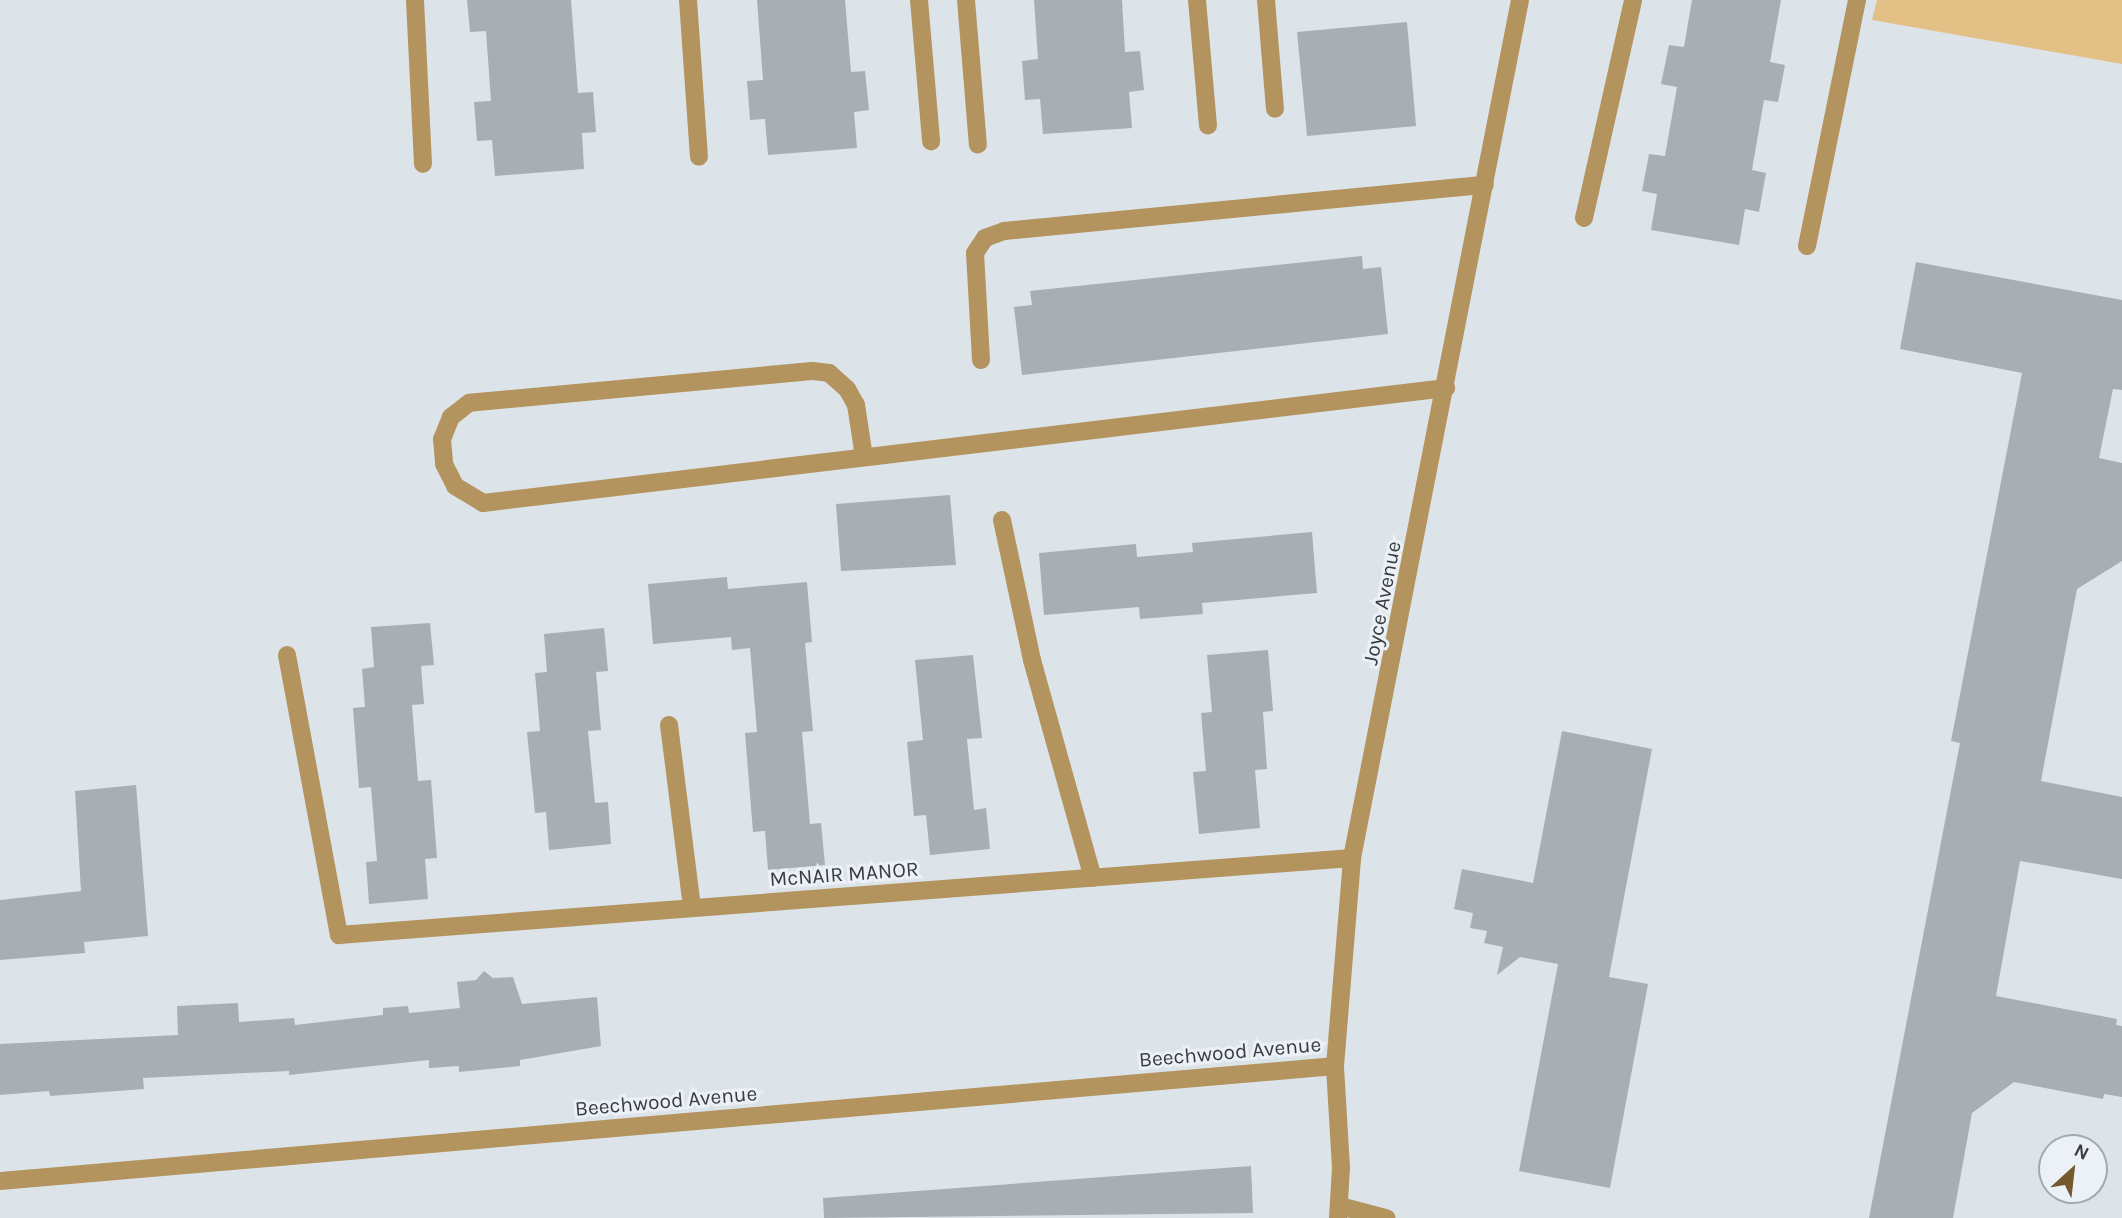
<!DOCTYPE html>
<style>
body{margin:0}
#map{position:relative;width:2122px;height:1218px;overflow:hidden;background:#dde4e9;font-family:Karla,sans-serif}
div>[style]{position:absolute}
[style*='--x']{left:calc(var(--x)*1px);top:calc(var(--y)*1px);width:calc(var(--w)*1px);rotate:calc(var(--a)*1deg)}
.green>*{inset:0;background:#e3c186}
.building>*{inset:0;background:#a8aeb3}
.minor>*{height:18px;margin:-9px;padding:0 9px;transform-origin:9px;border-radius:9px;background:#b3945f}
span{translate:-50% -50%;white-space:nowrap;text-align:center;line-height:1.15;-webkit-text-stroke:6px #ebf1f6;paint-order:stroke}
.street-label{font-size:21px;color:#3a3d3f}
.north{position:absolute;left:2038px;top:1134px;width:70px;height:70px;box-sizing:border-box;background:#ebf1f6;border:2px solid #a4a9ad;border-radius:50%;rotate:27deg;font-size:19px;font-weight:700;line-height:28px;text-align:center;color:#3a3d3f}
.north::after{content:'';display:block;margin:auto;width:24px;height:32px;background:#745a2c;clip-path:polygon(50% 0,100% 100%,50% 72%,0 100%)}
</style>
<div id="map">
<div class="green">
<i style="clip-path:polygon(1877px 0,2122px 0,2122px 64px,1872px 20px)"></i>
</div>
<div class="building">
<i style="clip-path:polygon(467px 0,571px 0,578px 93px,593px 92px,596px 132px,582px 133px,584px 169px,495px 176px,492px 140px,477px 141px,474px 102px,491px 101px,486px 31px,470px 32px)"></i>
<i style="clip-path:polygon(757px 0,845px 0,851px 72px,865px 71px,869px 110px,854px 112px,857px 148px,768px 155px,765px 119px,750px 120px,747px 81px,763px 80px)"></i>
<i style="clip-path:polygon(1034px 0,1122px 0,1125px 52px,1140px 51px,1144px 90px,1129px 92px,1132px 128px,1043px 134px,1040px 99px,1025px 100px,1022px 61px,1038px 59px)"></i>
<i style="clip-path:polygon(1692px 0,1781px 0,1770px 62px,1785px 65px,1778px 102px,1764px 100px,1752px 170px,1766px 173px,1759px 212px,1745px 209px,1739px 245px,1651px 230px,1657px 194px,1642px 191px,1649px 154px,1665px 156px,1677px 87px,1661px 84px,1669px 45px,1684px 47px)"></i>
<i style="clip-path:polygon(1407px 22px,1416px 126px,1307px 136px,1297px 32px)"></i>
<i style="clip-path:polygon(1362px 256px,1363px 269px,1381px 267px,1388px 334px,1022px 375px,1014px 307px,1032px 305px,1030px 291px)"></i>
<i style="clip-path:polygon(1916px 262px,2122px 300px,2122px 390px,2113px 389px,2099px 458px,2122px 463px,2122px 561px,2077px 589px,2041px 781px,2122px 797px,2122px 879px,2020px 861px,1996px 996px,2117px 1019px,2116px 1025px,2122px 1026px,2122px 1097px,2104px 1094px,2103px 1099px,2014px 1082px,1972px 1113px,1953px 1218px,1869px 1218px,1960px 743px,1951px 741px,2022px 373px,1900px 349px)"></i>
<i style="clip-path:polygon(950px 495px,956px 565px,841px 571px,836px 504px)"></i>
<i style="clip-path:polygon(1312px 532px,1317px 593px,1202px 603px,1203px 614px,1140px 619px,1139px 607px,1044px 615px,1039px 553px,1136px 544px,1137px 557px,1193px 552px,1192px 543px)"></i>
<i style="clip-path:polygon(727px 577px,728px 589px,807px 582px,812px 642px,805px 643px,813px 731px,802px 732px,810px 824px,821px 823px,825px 865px,768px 870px,765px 831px,753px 832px,745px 733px,757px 732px,750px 648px,732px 650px,731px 637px,653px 644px,648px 584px)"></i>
<i style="clip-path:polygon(430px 623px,434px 665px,421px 666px,424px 704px,412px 705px,418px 781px,431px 780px,437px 858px,425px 859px,428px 899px,369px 904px,366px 862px,377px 861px,371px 787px,359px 788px,353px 708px,365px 707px,362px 669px,374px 667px,371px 627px)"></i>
<i style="clip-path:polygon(604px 628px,608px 671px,596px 672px,601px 730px,588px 731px,595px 803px,608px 802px,611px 844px,549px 850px,546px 812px,535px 813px,527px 732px,540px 731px,535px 673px,547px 672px,544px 634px)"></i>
<i style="clip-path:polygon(1268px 650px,1273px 711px,1263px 712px,1267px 769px,1255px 770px,1260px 828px,1199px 834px,1193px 772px,1206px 771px,1201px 713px,1212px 712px,1207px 655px)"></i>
<i style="clip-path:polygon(973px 655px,982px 738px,967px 739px,974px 810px,986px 808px,990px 849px,930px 855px,926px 815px,914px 816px,907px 742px,923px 740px,915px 660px)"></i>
<i style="clip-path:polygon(1562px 731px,1652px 749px,1609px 977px,1648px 984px,1610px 1188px,1519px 1171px,1558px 964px,1520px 957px,1497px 975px,1503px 947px,1484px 943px,1487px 931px,1470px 928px,1473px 913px,1454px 909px,1462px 869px,1533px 883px)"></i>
<i style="clip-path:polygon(136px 785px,148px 936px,84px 942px,85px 953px,0 960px,0 900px,81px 891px,75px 791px)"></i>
<i style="clip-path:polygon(484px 971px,493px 978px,513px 977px,522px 1004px,597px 997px,601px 1046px,520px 1060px,520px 1066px,459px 1072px,459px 1066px,429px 1068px,429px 1060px,289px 1075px,289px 1071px,143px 1078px,144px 1089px,50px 1096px,49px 1091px,0 1095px,0 1044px,178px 1035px,177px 1006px,238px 1003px,239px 1022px,294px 1018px,295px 1025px,383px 1015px,383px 1008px,408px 1006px,409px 1013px,460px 1008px,457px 982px,476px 980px)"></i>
<i style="clip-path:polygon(1251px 1166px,1253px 1213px,824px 1218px,823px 1198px)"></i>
</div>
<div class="minor">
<i style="--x:415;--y:0;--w:164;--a:87.2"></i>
<i style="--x:688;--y:0;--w:157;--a:86"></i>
<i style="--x:919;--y:0;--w:142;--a:85.1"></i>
<i style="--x:966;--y:0;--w:145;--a:85.3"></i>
<i style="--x:1197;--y:0;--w:126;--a:85"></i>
<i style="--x:1266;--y:0;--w:109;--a:85.3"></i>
<i style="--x:1584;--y:218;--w:223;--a:-77.3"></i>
<i style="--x:1807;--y:246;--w:251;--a:-78.5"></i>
<i style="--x:981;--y:360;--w:107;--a:-93.2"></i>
<i style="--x:975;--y:253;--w:18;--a:-56"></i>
<i style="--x:985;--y:238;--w:20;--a:-20"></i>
<i style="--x:1004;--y:231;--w:483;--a:-5.5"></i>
<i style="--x:864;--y:457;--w:53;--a:-98.7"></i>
<i style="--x:856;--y:405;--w:18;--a:-119"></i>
<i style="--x:847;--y:389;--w:24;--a:-138"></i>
<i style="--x:829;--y:373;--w:17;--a:-173"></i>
<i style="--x:812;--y:371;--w:344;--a:174.7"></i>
<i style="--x:469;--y:403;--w:23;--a:142"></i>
<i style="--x:451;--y:417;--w:24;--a:112"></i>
<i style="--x:442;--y:439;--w:25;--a:85"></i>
<i style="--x:444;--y:464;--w:25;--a:63"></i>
<i style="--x:455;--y:486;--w:33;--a:31"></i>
<i style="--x:483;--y:503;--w:970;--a:-6.81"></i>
<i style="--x:1002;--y:520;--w:143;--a:77.9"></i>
<i style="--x:1032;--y:660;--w:226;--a:74.4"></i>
<i style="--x:287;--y:655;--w:285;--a:79.5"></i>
<i style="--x:339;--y:935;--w:1016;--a:-4.35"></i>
<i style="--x:669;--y:725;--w:184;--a:82.8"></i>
<i style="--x:0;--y:1181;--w:1340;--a:-4.92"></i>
<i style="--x:1340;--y:1206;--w:48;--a:14.6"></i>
<i style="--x:1338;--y:1218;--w:50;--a:-86.6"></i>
<i style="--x:1341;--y:1168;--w:102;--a:-93.4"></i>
<i style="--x:1335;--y:1066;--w:209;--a:-85.3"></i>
<i style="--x:1352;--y:858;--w:874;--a:-78.92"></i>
</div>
<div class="street-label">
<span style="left:1382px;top:603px;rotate:-79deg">Joyce Avenue</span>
<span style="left:844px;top:874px;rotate:-4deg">McNAIR MANOR</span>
<span style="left:1230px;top:1052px;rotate:-5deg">Beechwood Avenue</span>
<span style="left:666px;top:1101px;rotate:-5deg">Beechwood Avenue</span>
</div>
<div class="north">N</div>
</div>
